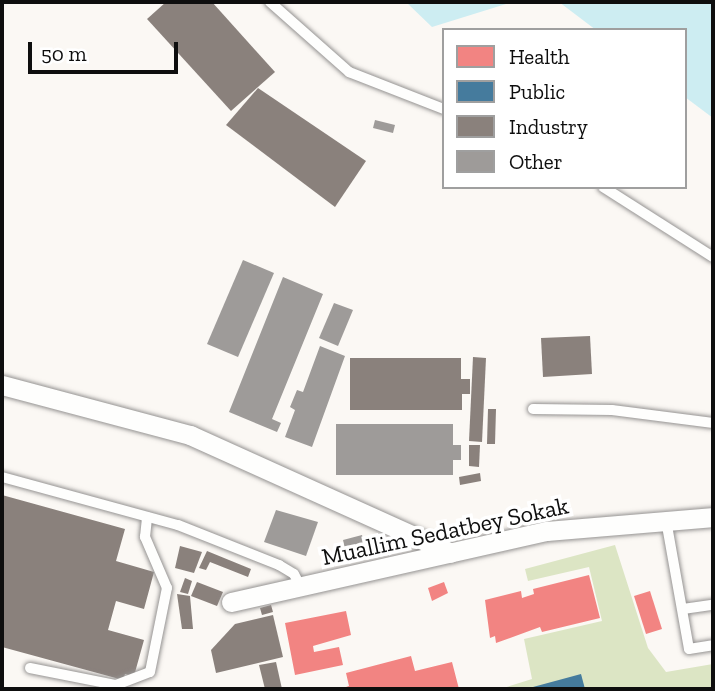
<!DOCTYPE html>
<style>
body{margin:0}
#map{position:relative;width:715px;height:691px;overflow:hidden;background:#fbf8f4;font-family:"Zilla Slab",serif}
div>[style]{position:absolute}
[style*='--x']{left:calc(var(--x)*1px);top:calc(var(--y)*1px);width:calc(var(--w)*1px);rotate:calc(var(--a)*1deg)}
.forest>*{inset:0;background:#dce5c4}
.water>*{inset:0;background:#cdedf2}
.health>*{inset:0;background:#f28482}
.public>*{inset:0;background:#457b9d}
.industry>*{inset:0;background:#8a817c}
.building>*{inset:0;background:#9e9b99}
.roads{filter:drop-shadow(0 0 2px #959392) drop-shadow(0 0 2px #959392)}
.lane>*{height:10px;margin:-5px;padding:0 5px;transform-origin:5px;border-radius:5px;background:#fefefd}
.street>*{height:19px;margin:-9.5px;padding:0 9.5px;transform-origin:9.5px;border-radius:9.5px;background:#fefefd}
span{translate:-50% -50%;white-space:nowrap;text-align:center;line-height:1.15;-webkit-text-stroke:7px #fff;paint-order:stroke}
.street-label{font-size:24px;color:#0e0e0e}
.frame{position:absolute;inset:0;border:4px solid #0e0e0e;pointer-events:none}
.legend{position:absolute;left:442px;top:28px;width:245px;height:161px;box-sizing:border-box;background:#fff;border:2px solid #9f9f9f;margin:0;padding:9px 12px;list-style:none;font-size:21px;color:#0e0e0e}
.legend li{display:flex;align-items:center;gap:14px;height:35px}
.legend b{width:35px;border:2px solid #9f9f9f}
.scale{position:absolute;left:28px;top:42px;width:150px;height:32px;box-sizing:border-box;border:4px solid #0e0e0e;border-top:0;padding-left:9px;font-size:21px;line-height:24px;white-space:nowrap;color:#0e0e0e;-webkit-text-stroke:5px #fff;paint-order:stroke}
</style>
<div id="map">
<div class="forest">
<i style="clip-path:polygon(615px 545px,648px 648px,666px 672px,713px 664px,713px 688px,500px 689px,532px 679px,524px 639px,602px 621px,589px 567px,528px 581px,525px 569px)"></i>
</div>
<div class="water">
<i style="clip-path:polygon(406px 2px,512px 2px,432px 27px)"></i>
<i style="clip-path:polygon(559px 2px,713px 2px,713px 118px,685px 97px,685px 30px,596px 30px)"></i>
</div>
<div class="health">
<i style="clip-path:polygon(589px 575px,600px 618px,542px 632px,540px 627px,496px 643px,495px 636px,490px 638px,485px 600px,521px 591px,522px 598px,534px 594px,533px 589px)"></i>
<i style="clip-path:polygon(444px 582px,448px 593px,432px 601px,428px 588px)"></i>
<i style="clip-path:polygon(650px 591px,662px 629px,646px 634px,634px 596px)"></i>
<i style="clip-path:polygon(346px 611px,351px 635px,313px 646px,314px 652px,339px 647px,343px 665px,295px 675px,285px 623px)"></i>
<i style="clip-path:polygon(411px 656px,415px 671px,452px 662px,459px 689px,340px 689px,349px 686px,346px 673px)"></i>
</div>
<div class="public">
<i style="clip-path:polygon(581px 674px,585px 689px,534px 689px,533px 687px)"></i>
</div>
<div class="industry">
<i style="clip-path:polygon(166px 2px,212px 2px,275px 72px,231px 111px,147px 19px)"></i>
<i style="clip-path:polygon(258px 88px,366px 161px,335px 207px,226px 125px)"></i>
<i style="clip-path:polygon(590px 336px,592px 374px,543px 377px,541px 338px)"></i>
<i style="clip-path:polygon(473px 357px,486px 358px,482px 442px,469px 441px)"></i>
<i style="clip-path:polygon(350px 358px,461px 358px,461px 379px,470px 379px,470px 394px,462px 394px,462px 410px,350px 410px)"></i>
<i style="clip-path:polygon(488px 409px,496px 409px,495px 444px,487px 444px)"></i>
<i style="clip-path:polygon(469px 445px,480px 445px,479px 467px,469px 466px)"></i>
<i style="clip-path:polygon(480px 473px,481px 481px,460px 485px,459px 477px)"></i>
<i style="clip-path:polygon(2px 495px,125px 529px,116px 561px,154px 572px,144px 609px,116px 601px,108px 630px,144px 640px,134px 676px,125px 674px,123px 680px,2px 647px)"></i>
<i style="clip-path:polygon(180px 546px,202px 552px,194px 573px,175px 568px)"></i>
<i style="clip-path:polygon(207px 551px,251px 569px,248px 577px,210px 562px,206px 570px,199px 568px)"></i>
<i style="clip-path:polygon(185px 578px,192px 581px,188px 594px,180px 592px)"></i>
<i style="clip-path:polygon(197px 582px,223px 592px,217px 606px,191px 596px)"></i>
<i style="clip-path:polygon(177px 594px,190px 596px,193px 629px,182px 629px)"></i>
<i style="clip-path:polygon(271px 605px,273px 612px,262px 615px,260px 608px)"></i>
<i style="clip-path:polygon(273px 615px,283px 657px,216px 673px,211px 650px,235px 624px)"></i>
<i style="clip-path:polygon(276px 662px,282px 689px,265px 689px,259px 665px)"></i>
</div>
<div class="building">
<i style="clip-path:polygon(375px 120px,395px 125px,393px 133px,373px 128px)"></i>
<i style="clip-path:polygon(243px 260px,274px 273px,238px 357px,207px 344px)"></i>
<i style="clip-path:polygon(283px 277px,323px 294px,272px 419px,281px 423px,277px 432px,229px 412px)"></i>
<i style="clip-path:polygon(334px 303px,353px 310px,338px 346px,319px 338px)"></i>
<i style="clip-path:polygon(320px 346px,345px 356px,312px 447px,285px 437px,295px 410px,290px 407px,297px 390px,303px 392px)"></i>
<i style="clip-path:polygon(336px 424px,453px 424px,453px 445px,461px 445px,461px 460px,453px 460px,453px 475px,336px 475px)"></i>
<i style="clip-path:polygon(276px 510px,318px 522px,306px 556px,264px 542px)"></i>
<i style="clip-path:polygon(362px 535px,365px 548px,346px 553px,343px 540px)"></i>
</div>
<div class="roads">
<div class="lane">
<i style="--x:270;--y:2;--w:106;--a:41.5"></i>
<i style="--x:349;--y:72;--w:102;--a:21.3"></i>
<i style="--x:603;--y:187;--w:130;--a:32.5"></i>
<i style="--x:533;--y:409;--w:79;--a:0.7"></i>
<i style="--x:612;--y:410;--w:102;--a:7.3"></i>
<i style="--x:2;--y:477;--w:182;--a:15.3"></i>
<i style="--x:178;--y:525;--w:109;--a:21.6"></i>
<i style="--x:279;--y:565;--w:17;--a:31"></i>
<i style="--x:294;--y:574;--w:13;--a:63"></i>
<i style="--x:666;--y:520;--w:131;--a:79.9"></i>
<i style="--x:689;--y:649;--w:24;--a:-9"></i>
<i style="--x:683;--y:609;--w:30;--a:-8"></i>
<i style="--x:30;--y:668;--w:88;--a:11.2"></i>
<i style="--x:116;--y:685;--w:36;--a:-21"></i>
<i style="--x:150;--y:672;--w:86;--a:-78.6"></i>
<i style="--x:167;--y:588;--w:56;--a:-113.3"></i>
<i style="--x:145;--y:537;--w:20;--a:-84"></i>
</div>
<div class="street">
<i style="--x:2;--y:385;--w:195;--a:14.9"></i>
<i style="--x:190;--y:435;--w:286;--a:24.3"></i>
<i style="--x:231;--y:602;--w:324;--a:-12.7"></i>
<i style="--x:547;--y:531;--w:167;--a:-4.8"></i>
</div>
</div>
<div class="street-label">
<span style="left:445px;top:531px;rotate:-12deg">Muallim Sedatbey Sokak</span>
</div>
<div class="frame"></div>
<ul class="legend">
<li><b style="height:19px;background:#f28482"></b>Health</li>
<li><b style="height:19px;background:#457b9d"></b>Public</li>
<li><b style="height:19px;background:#8a817c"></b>Industry</li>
<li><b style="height:19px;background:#9e9b99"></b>Other</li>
</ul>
<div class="scale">50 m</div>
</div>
